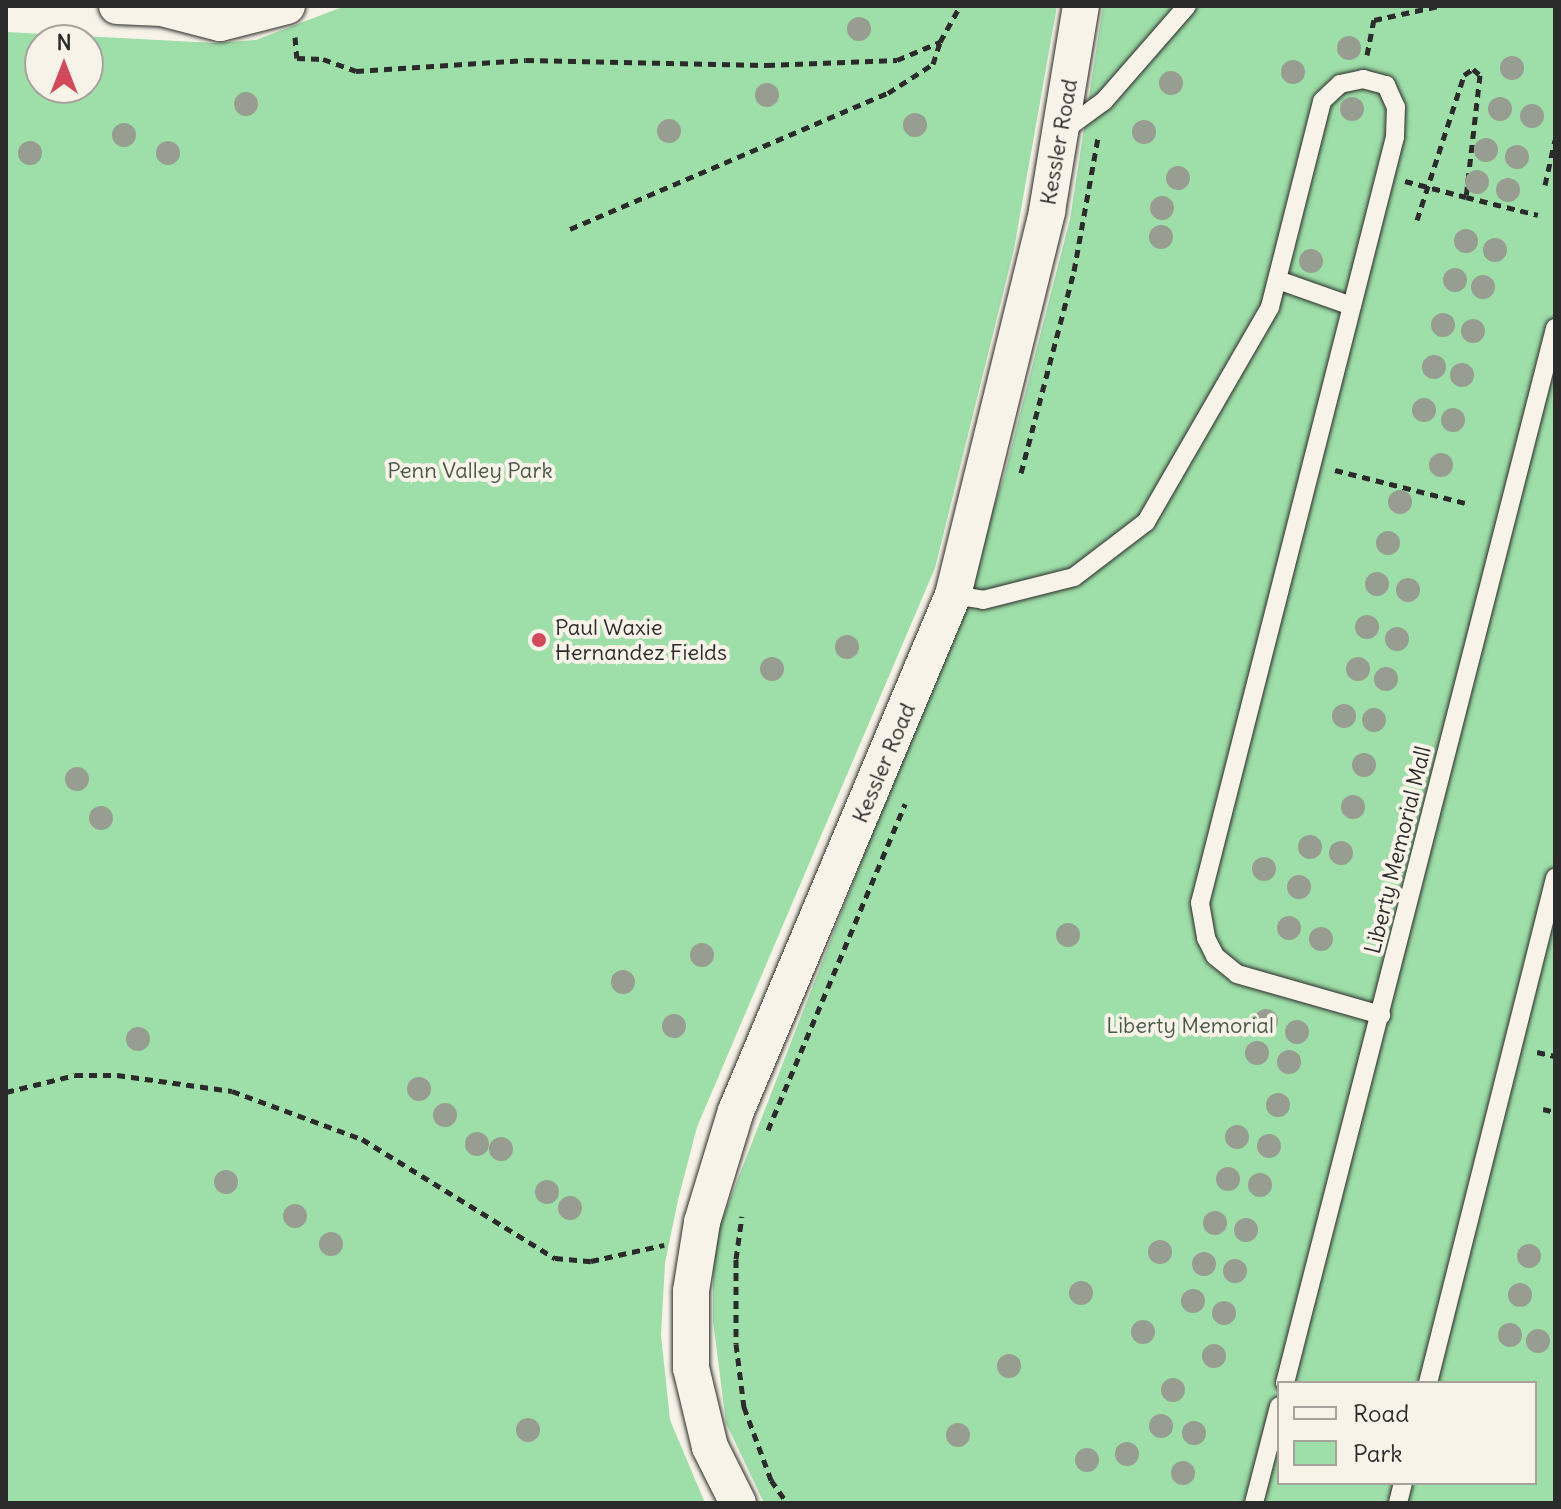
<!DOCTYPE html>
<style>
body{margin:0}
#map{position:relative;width:1561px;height:1509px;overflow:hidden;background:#f7f3e8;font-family:Delius,sans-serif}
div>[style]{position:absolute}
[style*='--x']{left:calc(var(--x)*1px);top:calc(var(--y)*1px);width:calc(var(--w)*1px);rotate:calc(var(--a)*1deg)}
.green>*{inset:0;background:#9edea8}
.path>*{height:5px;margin-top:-2.5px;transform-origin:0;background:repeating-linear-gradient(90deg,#2b2b2b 0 8px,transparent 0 14px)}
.roads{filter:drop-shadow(0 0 2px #2b2b2b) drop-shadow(0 0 2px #2b2b2b)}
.service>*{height:18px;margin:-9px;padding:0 9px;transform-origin:9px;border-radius:9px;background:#f7f3e8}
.minor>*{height:36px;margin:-18px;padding:0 18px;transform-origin:18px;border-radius:18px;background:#f7f3e8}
.trees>*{width:24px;height:24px;margin:-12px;border-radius:50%;background:#979e91}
.dots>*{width:22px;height:22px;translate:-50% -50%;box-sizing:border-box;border:4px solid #f7f3e8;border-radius:50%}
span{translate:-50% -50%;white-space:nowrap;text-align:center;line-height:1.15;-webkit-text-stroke:8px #f7f3e8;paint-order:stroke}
.street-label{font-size:22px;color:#2b2b2b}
.park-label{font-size:22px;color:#48584a}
.poi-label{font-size:22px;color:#2b2b2b}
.left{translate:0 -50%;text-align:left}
.frame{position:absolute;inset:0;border:8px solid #2b2b2b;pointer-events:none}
.legend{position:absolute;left:1277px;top:1381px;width:260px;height:104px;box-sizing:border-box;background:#f7f3e8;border:2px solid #a5a39c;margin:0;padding:10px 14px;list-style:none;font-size:24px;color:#2b2b2b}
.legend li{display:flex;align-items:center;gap:16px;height:40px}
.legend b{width:40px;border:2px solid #a5a39c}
.north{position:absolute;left:24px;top:24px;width:80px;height:80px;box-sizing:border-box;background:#f7f3e8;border:2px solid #a5a39c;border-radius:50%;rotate:0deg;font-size:22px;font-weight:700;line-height:32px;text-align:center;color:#2b2b2b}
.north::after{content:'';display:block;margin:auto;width:28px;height:36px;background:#d1495b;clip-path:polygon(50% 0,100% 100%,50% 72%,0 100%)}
</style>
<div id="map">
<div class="green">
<i style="clip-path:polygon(evenodd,345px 6px,1057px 6px,1014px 249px,935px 568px,697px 1127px,678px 1200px,665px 1263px,661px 1335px,670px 1420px,705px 1503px,6px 1503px,6px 32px,215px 43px,256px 40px,345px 6px,88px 40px,88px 88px,40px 88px,40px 40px,88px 40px)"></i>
<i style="clip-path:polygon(evenodd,1103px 6px,1555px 6px,1555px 1503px,764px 1503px,726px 1423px,713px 1321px,713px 1243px,964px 597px,1004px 476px,1070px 219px,1103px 6px,1279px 1383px,1535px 1383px,1535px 1483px,1279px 1483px,1279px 1383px)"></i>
</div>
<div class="path">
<i style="--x:295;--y:37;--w:21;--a:85"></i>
<i style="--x:297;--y:58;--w:26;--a:2"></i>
<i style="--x:323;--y:59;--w:35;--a:20"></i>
<i style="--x:356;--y:71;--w:170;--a:-3.7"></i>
<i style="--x:526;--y:60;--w:241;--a:1.2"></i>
<i style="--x:767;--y:65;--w:130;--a:-2.2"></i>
<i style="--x:897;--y:60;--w:47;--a:-22.7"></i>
<i style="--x:940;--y:42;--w:41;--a:-60.9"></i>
<i style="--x:1367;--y:55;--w:36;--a:-79"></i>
<i style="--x:1374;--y:20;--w:66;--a:-12.2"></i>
<i style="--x:1405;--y:181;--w:63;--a:14.7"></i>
<i style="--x:1545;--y:185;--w:46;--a:-77.5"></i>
<i style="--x:1417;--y:220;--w:152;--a:-72"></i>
<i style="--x:1464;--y:75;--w:11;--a:-34"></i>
<i style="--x:1473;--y:69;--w:9;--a:41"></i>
<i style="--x:1480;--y:75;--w:123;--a:96.5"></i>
<i style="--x:1466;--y:197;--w:74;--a:14"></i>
<i style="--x:570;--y:229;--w:346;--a:-23.2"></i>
<i style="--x:888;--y:93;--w:54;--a:-32.8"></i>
<i style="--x:933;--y:64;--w:22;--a:-72"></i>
<i style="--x:1335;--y:470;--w:134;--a:14.2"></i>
<i style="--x:1021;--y:473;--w:209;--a:-75.3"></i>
<i style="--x:1074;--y:271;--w:136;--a:-79.8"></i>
<i style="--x:1537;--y:1052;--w:18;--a:13"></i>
<i style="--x:6;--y:1092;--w:71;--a:-13.8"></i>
<i style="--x:75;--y:1075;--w:42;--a:0"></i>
<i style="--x:117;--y:1075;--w:116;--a:7.9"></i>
<i style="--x:232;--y:1091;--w:139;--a:20.3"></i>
<i style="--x:362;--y:1139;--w:227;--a:31.7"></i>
<i style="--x:555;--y:1258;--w:36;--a:5"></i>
<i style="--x:591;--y:1261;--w:75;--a:-12.4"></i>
<i style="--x:1543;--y:1109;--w:12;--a:14"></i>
<i style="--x:768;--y:1130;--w:354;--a:-67.2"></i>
<i style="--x:736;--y:1259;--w:43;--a:-82.1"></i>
<i style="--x:736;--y:1259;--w:85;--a:90"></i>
<i style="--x:736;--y:1344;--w:64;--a:82.8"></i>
<i style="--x:744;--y:1407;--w:78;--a:69.7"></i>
<i style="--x:771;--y:1480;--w:28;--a:55"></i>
</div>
<div class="roads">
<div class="service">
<i style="--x:1063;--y:131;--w:51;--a:-36.2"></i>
<i style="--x:1104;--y:101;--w:126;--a:-48.9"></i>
<i style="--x:1278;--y:280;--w:78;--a:19.4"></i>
<i style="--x:953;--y:595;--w:30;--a:9"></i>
<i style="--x:983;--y:600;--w:94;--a:-14.2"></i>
<i style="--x:1074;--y:577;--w:91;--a:-37.4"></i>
<i style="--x:1146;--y:522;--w:248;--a:-60"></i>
<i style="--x:1270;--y:307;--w:212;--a:-75.8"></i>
<i style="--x:1322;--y:101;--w:25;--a:-43"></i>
<i style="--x:1340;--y:84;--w:24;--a:-12"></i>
<i style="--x:1363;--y:79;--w:24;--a:15"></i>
<i style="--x:1386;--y:85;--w:24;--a:66"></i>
<i style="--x:1396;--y:107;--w:30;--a:92"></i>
<i style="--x:1395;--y:137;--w:790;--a:104.28"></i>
<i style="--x:1200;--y:903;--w:36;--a:80"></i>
<i style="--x:1206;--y:938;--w:20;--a:63"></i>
<i style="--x:1215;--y:956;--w:28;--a:39"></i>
<i style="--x:1237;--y:974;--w:150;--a:15.9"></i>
<i style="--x:1285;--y:1383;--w:1089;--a:-75.64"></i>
<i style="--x:1428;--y:1383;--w:521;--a:-75.88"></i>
<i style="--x:1254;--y:1503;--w:100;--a:-75.5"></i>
<i style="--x:1398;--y:1503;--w:21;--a:-76"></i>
</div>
<div class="minor">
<i style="--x:117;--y:6;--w:45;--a:2.5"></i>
<i style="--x:162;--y:8;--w:60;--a:14.5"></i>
<i style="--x:220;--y:23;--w:69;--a:-14.2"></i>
<i style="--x:738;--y:1503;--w:63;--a:-116.6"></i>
<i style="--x:710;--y:1447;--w:81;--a:-103.5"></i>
<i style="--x:691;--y:1368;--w:77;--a:-90"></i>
<i style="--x:691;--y:1291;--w:70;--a:-80.9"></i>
<i style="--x:702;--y:1222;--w:116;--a:-73"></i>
<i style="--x:736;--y:1111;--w:560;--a:-67.19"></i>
<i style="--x:953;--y:595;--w:395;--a:-76.2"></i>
<i style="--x:1047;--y:211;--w:208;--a:-80.6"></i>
</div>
</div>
<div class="trees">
<i style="left:859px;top:29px"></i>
<i style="left:1349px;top:48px"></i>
<i style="left:1512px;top:68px"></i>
<i style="left:1293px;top:72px"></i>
<i style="left:1171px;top:83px"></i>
<i style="left:767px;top:95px"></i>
<i style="left:246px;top:104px"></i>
<i style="left:1352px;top:109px"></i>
<i style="left:1500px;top:109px"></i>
<i style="left:1532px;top:116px"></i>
<i style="left:915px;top:125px"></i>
<i style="left:669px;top:131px"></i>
<i style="left:1144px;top:132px"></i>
<i style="left:124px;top:135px"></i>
<i style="left:1486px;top:150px"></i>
<i style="left:30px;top:153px"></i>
<i style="left:168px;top:153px"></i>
<i style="left:1517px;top:157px"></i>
<i style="left:1178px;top:178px"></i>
<i style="left:1477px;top:182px"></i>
<i style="left:1508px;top:190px"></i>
<i style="left:1162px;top:208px"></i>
<i style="left:1161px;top:237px"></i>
<i style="left:1466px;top:241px"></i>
<i style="left:1495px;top:250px"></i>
<i style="left:1311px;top:261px"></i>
<i style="left:1455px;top:280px"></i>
<i style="left:1483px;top:287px"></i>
<i style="left:1443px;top:325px"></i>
<i style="left:1473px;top:331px"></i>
<i style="left:1434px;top:367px"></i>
<i style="left:1462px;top:375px"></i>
<i style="left:1424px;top:410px"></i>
<i style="left:1453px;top:420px"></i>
<i style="left:1441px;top:465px"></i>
<i style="left:1400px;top:502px"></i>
<i style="left:1388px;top:543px"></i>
<i style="left:1377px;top:584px"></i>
<i style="left:1408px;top:590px"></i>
<i style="left:1367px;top:627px"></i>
<i style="left:1397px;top:639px"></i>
<i style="left:847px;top:647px"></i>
<i style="left:772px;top:669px"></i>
<i style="left:1358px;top:669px"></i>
<i style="left:1386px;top:679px"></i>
<i style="left:1344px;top:716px"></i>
<i style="left:1374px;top:720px"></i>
<i style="left:1364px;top:765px"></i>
<i style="left:77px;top:779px"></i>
<i style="left:1353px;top:807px"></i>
<i style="left:101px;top:818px"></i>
<i style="left:1310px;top:847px"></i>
<i style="left:1341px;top:853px"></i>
<i style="left:1264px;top:869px"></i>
<i style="left:1299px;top:887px"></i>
<i style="left:1289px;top:928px"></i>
<i style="left:1068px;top:935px"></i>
<i style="left:1321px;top:939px"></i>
<i style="left:702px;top:955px"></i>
<i style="left:623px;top:982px"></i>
<i style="left:1266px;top:1021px"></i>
<i style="left:674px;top:1026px"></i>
<i style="left:1297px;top:1032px"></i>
<i style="left:138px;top:1039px"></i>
<i style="left:1257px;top:1053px"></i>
<i style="left:1289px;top:1062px"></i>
<i style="left:419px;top:1089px"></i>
<i style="left:1278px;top:1105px"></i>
<i style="left:445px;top:1115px"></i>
<i style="left:1237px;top:1137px"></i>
<i style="left:477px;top:1144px"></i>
<i style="left:1269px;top:1146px"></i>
<i style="left:501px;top:1149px"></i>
<i style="left:1228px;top:1179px"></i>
<i style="left:226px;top:1182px"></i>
<i style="left:1260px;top:1185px"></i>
<i style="left:547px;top:1192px"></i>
<i style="left:570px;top:1208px"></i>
<i style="left:295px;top:1216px"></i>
<i style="left:1215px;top:1223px"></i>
<i style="left:1246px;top:1230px"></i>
<i style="left:331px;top:1244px"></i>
<i style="left:1160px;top:1252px"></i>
<i style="left:1529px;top:1256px"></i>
<i style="left:1204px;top:1264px"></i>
<i style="left:1235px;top:1271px"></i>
<i style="left:1081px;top:1293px"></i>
<i style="left:1520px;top:1295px"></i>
<i style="left:1193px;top:1301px"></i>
<i style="left:1224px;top:1313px"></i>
<i style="left:1143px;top:1332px"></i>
<i style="left:1510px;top:1335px"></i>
<i style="left:1538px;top:1341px"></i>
<i style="left:1214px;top:1356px"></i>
<i style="left:1009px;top:1366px"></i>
<i style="left:1173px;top:1390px"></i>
<i style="left:1161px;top:1426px"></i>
<i style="left:528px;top:1430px"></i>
<i style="left:1194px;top:1433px"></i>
<i style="left:958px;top:1435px"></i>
<i style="left:1127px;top:1454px"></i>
<i style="left:1087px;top:1460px"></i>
<i style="left:1183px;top:1473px"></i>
</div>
<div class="dots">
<i style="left:539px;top:640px;background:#d1495b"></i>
</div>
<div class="street-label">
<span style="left:1059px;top:142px;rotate:-80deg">Kessler Road</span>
<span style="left:884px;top:763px;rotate:-67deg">Kessler Road</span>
<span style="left:1398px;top:850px;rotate:-76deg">Liberty Memorial Mall</span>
</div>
<div class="park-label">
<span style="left:470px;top:471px">Penn Valley Park</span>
<span style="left:1190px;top:1026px">Liberty Memorial</span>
</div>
<div class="poi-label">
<span class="left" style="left:555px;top:640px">Paul Waxie<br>Hernandez Fields</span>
</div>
<div class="frame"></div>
<ul class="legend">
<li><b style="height:10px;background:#f7f3e8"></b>Road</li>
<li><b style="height:22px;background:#9edea8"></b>Park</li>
</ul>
<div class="north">N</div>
</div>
